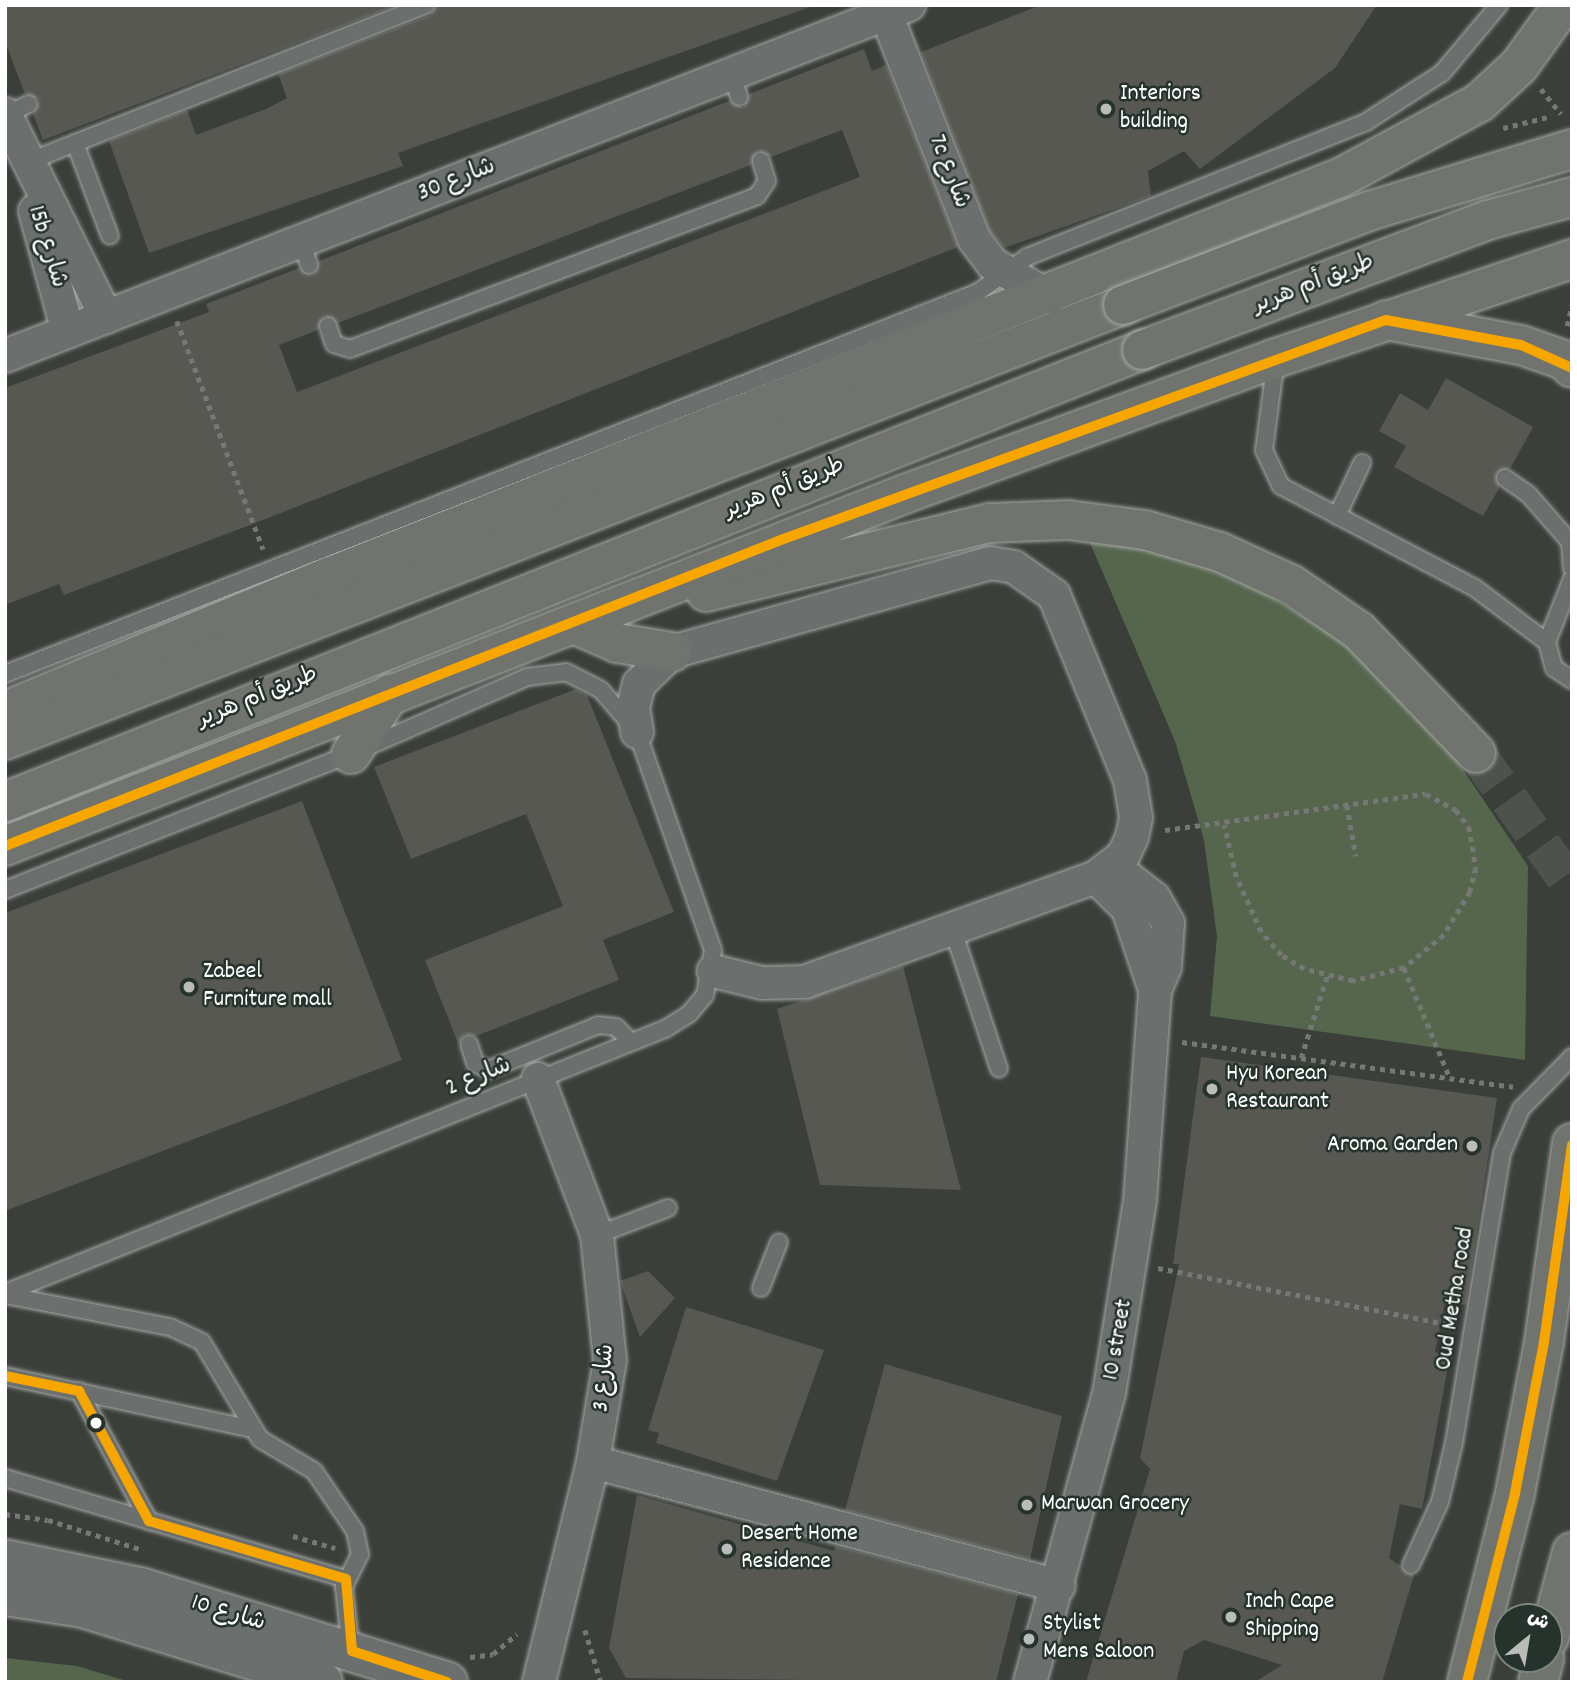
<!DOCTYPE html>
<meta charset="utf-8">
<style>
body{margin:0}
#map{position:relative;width:1577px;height:1687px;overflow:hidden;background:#3a3f39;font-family:Dekko,"Playpen Sans Arabic",sans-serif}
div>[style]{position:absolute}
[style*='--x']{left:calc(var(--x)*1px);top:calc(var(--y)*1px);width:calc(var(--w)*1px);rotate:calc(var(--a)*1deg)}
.green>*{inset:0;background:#55664d}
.building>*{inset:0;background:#565851}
.primary-tunnel>*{height:38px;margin-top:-19px;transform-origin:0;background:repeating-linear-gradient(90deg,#4e524d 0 38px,transparent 0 57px)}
.path>*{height:4.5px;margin-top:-2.25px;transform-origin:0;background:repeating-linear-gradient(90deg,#767876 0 5px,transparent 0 10px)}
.roads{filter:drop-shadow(0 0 2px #a6a9a6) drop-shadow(0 0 2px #a6a9a6)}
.lane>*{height:16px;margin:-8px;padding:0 8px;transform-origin:8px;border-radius:8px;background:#6b6f6d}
.street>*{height:32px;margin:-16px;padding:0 16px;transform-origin:16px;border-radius:16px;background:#6b6f6d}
.secondary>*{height:38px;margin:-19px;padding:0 19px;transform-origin:19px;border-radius:19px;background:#6b6f6d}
.primary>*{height:38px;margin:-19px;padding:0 19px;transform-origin:19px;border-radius:19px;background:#71746e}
.bridges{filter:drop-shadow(0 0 2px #a6a9a6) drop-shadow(0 0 2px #a6a9a6)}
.primary-bridge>*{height:38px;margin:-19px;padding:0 19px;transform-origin:19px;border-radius:19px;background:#71746e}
.bus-1>*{height:10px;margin:-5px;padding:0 5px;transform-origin:5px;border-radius:5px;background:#f7a600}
.dots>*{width:19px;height:19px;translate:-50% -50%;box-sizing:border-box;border:4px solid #26332d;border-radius:50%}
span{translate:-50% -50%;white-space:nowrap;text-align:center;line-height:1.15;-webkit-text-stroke:5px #26332d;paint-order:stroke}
.poi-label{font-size:24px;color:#fff}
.left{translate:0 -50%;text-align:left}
.right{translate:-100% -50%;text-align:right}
.street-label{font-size:24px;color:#fff}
.frame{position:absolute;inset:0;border:7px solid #fff;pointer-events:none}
.north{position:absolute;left:1493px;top:1603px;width:70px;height:70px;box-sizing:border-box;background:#26332d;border:2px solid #7d8581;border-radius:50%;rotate:30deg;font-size:19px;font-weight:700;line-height:28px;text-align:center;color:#fff}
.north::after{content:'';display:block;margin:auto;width:24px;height:32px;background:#babcba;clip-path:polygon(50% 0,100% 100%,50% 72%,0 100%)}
</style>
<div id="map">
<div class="green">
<i style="clip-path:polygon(1088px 538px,1197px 556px,1268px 595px,1358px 651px,1443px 740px,1528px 866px,1525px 1060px,1210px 1016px,1217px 936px,1204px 840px,1175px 741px)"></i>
<i style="clip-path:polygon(5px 1658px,77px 1666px,130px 1682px,5px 1682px)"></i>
</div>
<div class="building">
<i style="clip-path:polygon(5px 5px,397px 5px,43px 140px,33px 114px,39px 100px,25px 94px,5px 42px)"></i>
<i style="clip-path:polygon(436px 5px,810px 7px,398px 153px,403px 166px,149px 253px,109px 141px,187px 110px,196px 135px,266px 109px,287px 98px,278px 74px,430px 15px)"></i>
<i style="clip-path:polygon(1041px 5px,1377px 5px,1335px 68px,1200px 169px,1184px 151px,1148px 171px,1151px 196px,1004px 248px,990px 230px,921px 52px)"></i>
<i style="clip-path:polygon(evenodd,864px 49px,872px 71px,886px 65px,958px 247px,245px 527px,64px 595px,59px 584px,5px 605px,5px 388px,209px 312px,206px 304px,299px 268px,313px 275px,319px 261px,729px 101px,743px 107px,749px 94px,864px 49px,842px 130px,860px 177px,297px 392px,279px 345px,318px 330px,324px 316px,338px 323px,751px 165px,757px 151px,771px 157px,842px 130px)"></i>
<i style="clip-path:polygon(1446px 378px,1533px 427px,1510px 469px,1496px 473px,1500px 487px,1483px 516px,1394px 467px,1406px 446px,1379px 431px,1400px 393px,1428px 410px)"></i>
<i style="clip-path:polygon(576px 689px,587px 695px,674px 912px,603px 940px,619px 980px,476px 1036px,465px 1034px,458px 1043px,425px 960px,563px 906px,526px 814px,411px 859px,374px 767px)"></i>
<i style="clip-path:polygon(302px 801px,402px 1060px,5px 1211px,5px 913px)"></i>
<i style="clip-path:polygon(903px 966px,961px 1190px,820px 1185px,777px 1009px)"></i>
<i style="clip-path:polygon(1201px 1057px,1497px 1098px,1466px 1305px,1445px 1302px,1435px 1352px,1450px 1355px,1422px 1509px,1400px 1504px,1389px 1558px,1414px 1575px,1382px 1682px,1255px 1682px,1282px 1665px,1204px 1640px,1184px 1651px,1176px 1682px,1086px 1682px,1150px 1469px,1140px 1458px,1179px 1264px,1173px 1264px)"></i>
<i style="clip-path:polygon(648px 1271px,675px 1298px,640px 1337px,620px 1281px)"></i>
<i style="clip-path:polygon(686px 1307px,824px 1350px,777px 1481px,656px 1443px,659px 1433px,648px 1430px)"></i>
<i style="clip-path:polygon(885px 1364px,1062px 1416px,1030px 1559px,845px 1510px)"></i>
<i style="clip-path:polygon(637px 1495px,834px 1551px,836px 1546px,1018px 1594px,996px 1682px,626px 1678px,609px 1648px)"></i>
</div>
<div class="primary-tunnel">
<i style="--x:1476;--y:753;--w:165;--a:54.4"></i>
</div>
<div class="path">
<i style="--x:1541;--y:89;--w:32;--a:51"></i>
<i style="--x:1503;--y:128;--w:50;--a:-13.8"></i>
<i style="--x:177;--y:321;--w:244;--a:69.3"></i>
<i style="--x:1567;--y:326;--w:22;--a:-77"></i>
<i style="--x:1347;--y:805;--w:52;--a:80"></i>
<i style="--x:1165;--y:830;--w:263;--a:-7.9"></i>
<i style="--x:1426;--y:794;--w:34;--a:28"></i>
<i style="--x:1456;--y:810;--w:21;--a:53"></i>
<i style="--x:1469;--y:827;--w:42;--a:80.3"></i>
<i style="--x:1476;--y:868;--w:25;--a:104"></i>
<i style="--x:1470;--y:892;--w:50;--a:121.2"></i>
<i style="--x:1444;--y:935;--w:52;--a:140.5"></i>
<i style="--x:1404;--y:968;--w:53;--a:165.7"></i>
<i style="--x:1353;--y:981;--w:50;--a:-166.2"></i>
<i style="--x:1304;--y:969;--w:27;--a:-149"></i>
<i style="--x:1281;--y:955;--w:30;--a:-131"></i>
<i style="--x:1261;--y:932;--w:60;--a:-114.4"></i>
<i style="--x:1236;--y:877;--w:53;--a:-103"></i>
<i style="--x:1404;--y:968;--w:119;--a:67.3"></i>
<i style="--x:1182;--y:1042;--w:334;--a:7.7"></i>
<i style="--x:1301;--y:1058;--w:86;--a:-72.4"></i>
<i style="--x:1158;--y:1268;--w:299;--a:11"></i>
<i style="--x:5;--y:1514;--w:43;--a:7.9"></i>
<i style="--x:48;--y:1520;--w:100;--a:17.5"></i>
<i style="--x:293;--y:1536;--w:44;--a:15.9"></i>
<i style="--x:585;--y:1630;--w:54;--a:72.9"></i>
<i style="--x:470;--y:1657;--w:23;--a:-7"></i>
<i style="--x:493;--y:1654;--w:31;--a:-40"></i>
</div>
<div class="roads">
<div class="lane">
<i style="--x:732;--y:75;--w:23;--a:72"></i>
<i style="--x:6;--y:115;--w:25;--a:-26"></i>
<i style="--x:75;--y:143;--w:99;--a:69.4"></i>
<i style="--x:27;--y:162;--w:429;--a:-21.5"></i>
<i style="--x:302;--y:242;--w:24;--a:73"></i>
<i style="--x:328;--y:326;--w:19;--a:72"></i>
<i style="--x:334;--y:344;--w:17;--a:17"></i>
<i style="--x:350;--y:349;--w:435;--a:-20.6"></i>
<i style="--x:757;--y:196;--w:18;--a:-56"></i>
<i style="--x:767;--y:181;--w:21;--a:-107"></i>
<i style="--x:1276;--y:359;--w:92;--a:97.5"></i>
<i style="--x:1264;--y:450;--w:40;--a:65"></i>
<i style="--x:1281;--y:486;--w:219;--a:27.7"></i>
<i style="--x:1475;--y:588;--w:90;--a:36.9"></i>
<i style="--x:1547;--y:642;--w:27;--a:75"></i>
<i style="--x:1554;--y:668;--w:22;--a:34"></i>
<i style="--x:1505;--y:478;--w:29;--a:35"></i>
<i style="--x:1529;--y:495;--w:62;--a:48.9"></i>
<i style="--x:1570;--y:542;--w:26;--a:86"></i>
<i style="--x:1337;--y:516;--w:59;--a:-64.7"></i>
<i style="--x:1547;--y:642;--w:68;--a:-68.4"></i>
<i style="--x:5;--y:674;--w:1045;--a:-21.43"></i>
<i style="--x:978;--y:292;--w:60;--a:-35.5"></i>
<i style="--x:1027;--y:257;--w:365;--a:-21.7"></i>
<i style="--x:1366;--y:122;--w:90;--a:-32.8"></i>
<i style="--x:1442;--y:73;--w:89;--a:-50"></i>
<i style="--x:5;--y:890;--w:372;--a:-21.5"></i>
<i style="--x:351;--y:754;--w:192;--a:-23.6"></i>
<i style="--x:527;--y:677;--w:39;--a:-7"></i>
<i style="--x:566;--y:672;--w:39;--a:27"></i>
<i style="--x:601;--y:690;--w:55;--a:49.4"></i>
<i style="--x:637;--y:732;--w:231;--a:70.8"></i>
<i style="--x:713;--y:950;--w:46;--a:100.1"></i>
<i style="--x:705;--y:995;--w:25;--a:130"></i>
<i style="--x:689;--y:1014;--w:26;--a:148"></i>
<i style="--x:667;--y:1028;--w:713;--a:158.18"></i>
<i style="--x:953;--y:930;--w:146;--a:71.7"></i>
<i style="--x:469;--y:1044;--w:20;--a:72"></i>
<i style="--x:475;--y:1063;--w:15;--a:28"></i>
<i style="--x:488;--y:1070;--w:119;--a:-22.2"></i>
<i style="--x:598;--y:1025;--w:18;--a:6"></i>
<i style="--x:616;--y:1027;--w:21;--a:45"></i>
<i style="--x:597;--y:1235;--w:76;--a:-20.8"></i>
<i style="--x:761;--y:1288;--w:49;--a:-68.6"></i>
<i style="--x:5;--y:1295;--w:168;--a:11"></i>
<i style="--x:170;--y:1327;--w:35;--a:25"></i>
<i style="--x:202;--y:1342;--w:113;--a:59.1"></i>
<i style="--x:260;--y:1439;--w:63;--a:30.7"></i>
<i style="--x:314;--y:1471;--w:73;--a:55.7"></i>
<i style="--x:355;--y:1531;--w:24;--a:78"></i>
<i style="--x:360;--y:1554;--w:37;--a:116"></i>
<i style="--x:344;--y:1587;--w:64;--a:83.8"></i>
<i style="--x:5;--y:1376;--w:253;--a:12.1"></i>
<i style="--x:79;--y:1391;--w:148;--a:61.7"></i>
<i style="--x:5;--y:1478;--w:356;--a:16.5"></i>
<i style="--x:1411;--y:1565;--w:69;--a:-65.3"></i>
<i style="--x:1440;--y:1502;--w:61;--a:-76.7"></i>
<i style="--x:1454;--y:1443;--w:294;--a:-80.6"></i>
<i style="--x:1502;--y:1153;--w:48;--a:-66.6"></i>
<i style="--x:1521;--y:1109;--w:73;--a:-45.6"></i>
</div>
<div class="street">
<i style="--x:886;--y:14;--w:242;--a:68.6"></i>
<i style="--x:974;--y:239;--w:31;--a:53"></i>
<i style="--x:993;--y:264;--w:66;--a:30.1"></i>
<i style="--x:5;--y:114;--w:227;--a:63.5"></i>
<i style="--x:35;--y:211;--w:125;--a:74.7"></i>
<i style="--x:5;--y:356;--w:970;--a:-21.22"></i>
<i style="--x:637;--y:732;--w:24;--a:-99"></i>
<i style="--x:633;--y:708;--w:25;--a:-76"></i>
<i style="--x:639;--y:684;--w:46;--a:-44.1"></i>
<i style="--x:672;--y:652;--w:330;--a:-15.6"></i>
<i style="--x:990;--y:563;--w:24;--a:9"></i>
<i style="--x:1014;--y:567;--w:49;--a:35"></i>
<i style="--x:1054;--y:595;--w:200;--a:67.7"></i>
<i style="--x:1130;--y:780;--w:38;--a:81"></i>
<i style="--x:1136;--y:818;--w:19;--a:102"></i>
<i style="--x:1132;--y:837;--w:21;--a:115"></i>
<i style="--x:1123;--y:856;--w:34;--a:142"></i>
<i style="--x:1096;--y:877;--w:309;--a:160.2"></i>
<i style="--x:805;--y:982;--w:43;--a:178.7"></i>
<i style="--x:762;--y:983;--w:50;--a:-166.2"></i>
<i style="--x:1113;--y:866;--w:52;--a:38"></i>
<i style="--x:1154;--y:898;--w:29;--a:61"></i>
<i style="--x:1168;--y:923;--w:44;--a:93.9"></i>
<i style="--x:1165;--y:967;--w:25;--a:113"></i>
<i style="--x:538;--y:1079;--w:167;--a:69.3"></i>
<i style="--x:597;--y:1235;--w:126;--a:84.1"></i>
<i style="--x:610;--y:1360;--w:103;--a:99.5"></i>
<i style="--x:593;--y:1462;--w:227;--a:103.8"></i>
<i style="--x:593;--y:1462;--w:482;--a:14.9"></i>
<i style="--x:1030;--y:1682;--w:299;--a:-74.7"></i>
<i style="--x:1109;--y:1394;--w:195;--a:-80.9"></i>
<i style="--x:1140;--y:1201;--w:212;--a:-85.9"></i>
<i style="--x:1155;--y:990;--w:85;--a:-108.4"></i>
<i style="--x:1128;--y:909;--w:45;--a:-135"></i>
</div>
<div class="secondary">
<i style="--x:5;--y:1559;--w:138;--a:11.7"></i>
<i style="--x:140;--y:1587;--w:322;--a:17.1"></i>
<i style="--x:5;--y:1596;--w:79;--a:8.7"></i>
<i style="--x:83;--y:1608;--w:251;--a:17.1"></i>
</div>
<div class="primary">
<i style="--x:1386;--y:320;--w:137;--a:10.5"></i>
<i style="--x:1521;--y:345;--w:46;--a:19.2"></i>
<i style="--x:1564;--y:360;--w:11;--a:45"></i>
<i style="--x:706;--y:592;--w:292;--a:-13.7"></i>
<i style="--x:990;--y:523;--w:78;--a:-2.2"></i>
<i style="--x:1068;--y:520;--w:78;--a:7.4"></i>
<i style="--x:1145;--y:530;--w:78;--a:16.3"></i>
<i style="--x:1220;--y:552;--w:79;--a:24.6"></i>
<i style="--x:1292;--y:585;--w:81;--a:34.5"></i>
<i style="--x:1359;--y:631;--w:169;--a:46.2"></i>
<i style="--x:574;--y:624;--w:47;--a:23.8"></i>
<i style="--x:617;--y:643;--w:56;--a:9.3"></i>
<i style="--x:5;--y:711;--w:351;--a:-22.5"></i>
<i style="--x:329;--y:577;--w:1089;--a:-21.55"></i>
<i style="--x:1342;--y:177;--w:157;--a:-28.5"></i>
<i style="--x:1480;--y:102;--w:53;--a:-42.7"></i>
<i style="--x:1519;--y:66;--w:75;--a:-54.2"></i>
<i style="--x:5;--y:740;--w:1200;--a:-21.26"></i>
<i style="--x:351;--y:754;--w:72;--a:-57"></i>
<i style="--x:5;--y:802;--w:1224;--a:-21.68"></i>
<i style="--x:5;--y:846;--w:969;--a:-21.37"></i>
<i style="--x:907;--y:493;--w:393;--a:-20.1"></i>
<i style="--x:1276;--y:358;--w:312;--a:-18.5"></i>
<i style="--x:1549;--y:1638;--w:89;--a:-75"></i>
<i style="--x:1467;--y:1682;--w:195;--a:-75.7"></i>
<i style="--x:1515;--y:1493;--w:154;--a:-79.1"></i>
<i style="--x:1544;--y:1342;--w:201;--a:-82"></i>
<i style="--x:1538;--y:1682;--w:24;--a:-75"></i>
</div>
</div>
<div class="bridges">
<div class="primary-bridge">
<i style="--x:1123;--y:305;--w:263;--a:-20.9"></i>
<i style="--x:1369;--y:211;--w:212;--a:-17"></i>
<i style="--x:1142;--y:350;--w:370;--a:-20.6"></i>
<i style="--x:1488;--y:220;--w:87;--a:-15.3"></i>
</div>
</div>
<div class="bus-1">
<i style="--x:5;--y:846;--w:831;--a:-21.53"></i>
<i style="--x:778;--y:541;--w:647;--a:-19.98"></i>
<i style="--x:1386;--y:320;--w:137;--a:10.5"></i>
<i style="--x:1521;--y:345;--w:56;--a:24.3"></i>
<i style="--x:5;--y:1376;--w:76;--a:11.5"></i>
<i style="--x:79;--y:1391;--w:148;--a:61.7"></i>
<i style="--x:149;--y:1521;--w:205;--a:16.4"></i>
<i style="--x:346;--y:1579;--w:72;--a:85.2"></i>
<i style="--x:352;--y:1651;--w:100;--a:18.1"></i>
<i style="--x:1467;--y:1682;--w:195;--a:-75.7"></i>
<i style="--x:1515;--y:1493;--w:154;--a:-79.1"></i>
<i style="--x:1544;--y:1342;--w:199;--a:-81.9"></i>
</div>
<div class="dots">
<i style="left:1106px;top:109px;background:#babcba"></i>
<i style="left:189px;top:987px;background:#babcba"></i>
<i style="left:1212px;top:1089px;background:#babcba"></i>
<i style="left:1472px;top:1146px;background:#babcba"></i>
<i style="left:96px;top:1423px;background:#fff"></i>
<i style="left:1027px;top:1505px;background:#babcba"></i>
<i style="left:727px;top:1549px;background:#babcba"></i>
<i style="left:1231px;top:1617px;background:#babcba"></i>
<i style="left:1029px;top:1639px;background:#babcba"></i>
</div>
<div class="poi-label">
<span class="left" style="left:1120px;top:109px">Interiors<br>building</span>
<span class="left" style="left:203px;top:987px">Zabeel<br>Furniture mall</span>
<span class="left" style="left:1226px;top:1089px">Hyu Korean<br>Restaurant</span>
<span class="right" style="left:1458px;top:1146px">Aroma Garden</span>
<span class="left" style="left:1041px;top:1505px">Marwan Grocery</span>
<span class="left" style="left:741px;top:1549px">Desert Home<br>Residence</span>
<span class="left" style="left:1245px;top:1617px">Inch Cape<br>Shipping</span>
<span class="left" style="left:1043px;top:1639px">Stylist<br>Mens Saloon</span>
</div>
<div class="street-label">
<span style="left:948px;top:172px;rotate:69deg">7c شارع</span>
<span style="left:457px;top:181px;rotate:-21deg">شارع 30</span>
<span style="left:46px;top:247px;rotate:73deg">15b شارع</span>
<span style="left:1314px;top:285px;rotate:-21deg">طريق أم هرير</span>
<span style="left:785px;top:489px;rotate:-22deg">طريق أم هرير</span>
<span style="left:258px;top:698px;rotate:-22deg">طريق أم هرير</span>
<span style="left:479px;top:1078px;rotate:-22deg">شارع 2</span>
<span style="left:1456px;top:1299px;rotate:-81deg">Oud Metha road</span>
<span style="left:1119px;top:1340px;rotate:-80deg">10 street</span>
<span style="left:605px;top:1378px;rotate:-85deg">شارع 3</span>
<span style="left:228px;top:1614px;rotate:17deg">شارع 10</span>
</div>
<div class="frame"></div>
<div class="north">ش</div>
</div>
